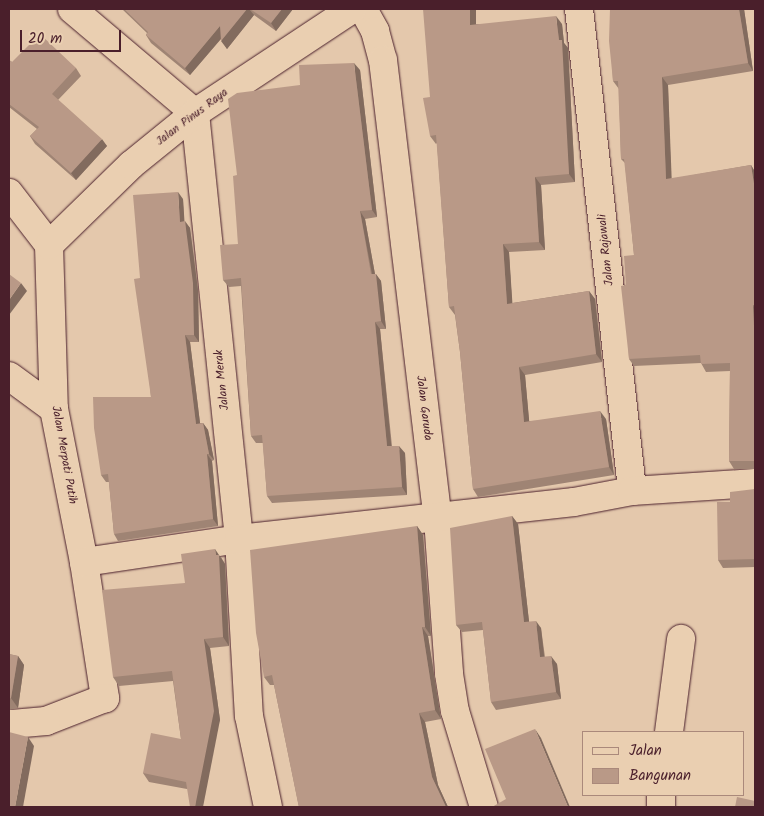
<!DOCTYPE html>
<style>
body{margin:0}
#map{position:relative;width:764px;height:816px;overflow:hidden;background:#e4c8ac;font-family:Kalam,sans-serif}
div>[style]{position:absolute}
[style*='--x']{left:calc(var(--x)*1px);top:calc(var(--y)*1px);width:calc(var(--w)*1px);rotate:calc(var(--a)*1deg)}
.roads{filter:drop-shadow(0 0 1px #4a1f2b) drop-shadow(0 0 1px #4a1f2b)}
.minor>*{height:28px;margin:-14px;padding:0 14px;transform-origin:14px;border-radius:14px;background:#eacfb1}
.wall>*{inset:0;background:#9f8474}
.shaded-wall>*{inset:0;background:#826b5e}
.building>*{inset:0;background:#b99987}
span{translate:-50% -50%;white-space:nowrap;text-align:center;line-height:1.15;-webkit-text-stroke:4.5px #eacfb1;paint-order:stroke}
.street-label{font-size:12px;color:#4a1f2b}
.frame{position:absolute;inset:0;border:10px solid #4a1f2b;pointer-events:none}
.legend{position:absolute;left:582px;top:731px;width:162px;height:65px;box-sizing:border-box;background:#eacfb1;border:1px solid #aa897b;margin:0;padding:6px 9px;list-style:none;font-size:15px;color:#4a1f2b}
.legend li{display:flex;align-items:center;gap:10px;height:25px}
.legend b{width:25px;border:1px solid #aa897b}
.scale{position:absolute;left:20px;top:30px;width:101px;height:22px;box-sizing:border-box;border:2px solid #4a1f2b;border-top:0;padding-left:6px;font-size:15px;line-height:18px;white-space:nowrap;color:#4a1f2b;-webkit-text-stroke:4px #eacfb1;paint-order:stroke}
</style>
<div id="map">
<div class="roads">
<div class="minor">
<i style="--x:72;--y:9;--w:161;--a:40.2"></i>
<i style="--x:195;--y:113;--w:428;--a:84.1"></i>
<i style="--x:239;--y:539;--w:177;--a:86.8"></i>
<i style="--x:249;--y:716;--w:93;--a:78.2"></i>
<i style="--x:363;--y:9;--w:25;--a:61"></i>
<i style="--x:375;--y:31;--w:30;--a:75"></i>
<i style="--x:383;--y:60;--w:462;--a:83.2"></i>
<i style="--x:438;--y:519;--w:155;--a:85.9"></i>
<i style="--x:449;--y:674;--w:37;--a:81"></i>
<i style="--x:455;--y:711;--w:100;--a:73.2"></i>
<i style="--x:579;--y:9;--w:485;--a:83.7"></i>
<i style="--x:9;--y:193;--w:66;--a:52.4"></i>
<i style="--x:49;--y:245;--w:164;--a:88.3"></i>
<i style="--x:54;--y:409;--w:156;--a:78.9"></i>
<i style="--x:84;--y:562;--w:138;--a:81.2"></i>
<i style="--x:105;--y:698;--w:63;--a:158.7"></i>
<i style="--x:46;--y:721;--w:37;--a:175"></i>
<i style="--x:49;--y:245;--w:115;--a:-44.3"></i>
<i style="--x:131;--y:165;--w:82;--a:-39.1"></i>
<i style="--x:195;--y:113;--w:188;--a:-33.5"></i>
<i style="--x:9;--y:376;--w:56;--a:36.3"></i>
<i style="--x:84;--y:562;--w:157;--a:-8.4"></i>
<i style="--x:239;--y:539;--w:337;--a:-6.3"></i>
<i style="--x:574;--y:502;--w:59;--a:-10.7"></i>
<i style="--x:632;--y:491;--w:123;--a:-3.7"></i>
<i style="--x:669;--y:732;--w:94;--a:-82.6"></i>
<i style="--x:661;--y:795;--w:12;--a:90"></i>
</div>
</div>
<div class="wall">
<i style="clip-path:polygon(122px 9px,293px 9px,276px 31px,254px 15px,227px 49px,221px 39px,190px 75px,151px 43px,146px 35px,147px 33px)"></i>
<i style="clip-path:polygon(476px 9px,476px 24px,562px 24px,564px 43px,568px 48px,575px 182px,541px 185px,545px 250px,509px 252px,512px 303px,589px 291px,595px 299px,602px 362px,525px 375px,529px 421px,606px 419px,614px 475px,478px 497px,473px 489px,460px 352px,455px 315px,449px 307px,437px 143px,436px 144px,430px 136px)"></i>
<i style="clip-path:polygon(610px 9px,744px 9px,753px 71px,668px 85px,671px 179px,751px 165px,755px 172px,755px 469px,734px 469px,729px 461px,730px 371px,706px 372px,701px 363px,634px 366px,629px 359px,626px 285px,634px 255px,625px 163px,621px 159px,619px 89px,613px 81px)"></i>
<i style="clip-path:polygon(9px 60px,12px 62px,76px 68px,81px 76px,58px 100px,107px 146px,76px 180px,35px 144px,30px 136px,37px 129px,9px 107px)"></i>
<i style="clip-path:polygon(360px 70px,377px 217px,365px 219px,375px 274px,381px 281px,386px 329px,380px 329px,392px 446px,405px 453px,407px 495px,272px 503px,267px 496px,263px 443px,256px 443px,251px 436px,241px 286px,229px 287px,223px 280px,238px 244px,237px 175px,300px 85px)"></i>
<i style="clip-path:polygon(183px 199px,184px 221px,190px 228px,198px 290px,199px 342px,190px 342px,200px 423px,203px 423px,208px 430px,214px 460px,212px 461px,218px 526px,118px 541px,114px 534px,109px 482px,106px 482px,101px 475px,151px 397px,140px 278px)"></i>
<i style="clip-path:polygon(755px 489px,755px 567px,723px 568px,718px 560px,730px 502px)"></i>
<i style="clip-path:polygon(512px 516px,518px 524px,529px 622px,541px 628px,545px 657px,557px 664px,561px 699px,496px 710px,491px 702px,483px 630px,462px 632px,456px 625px)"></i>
<i style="clip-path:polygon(417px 526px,423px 535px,431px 636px,428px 636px,441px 719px,425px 722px,438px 785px,448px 807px,299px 807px,274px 685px,270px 685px,264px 677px)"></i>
<i style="clip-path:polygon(221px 557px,225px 564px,229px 646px,210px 648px,220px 720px,187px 789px,149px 782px,143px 773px,181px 739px,173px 681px,119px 686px,113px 677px,185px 583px)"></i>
<i style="clip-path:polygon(9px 654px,18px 656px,24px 665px,18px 708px,9px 710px)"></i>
</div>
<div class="shaded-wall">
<i style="clip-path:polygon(247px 9px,249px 9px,254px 15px,227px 49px,221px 41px)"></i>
<i style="clip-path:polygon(282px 9px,293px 9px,276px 31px,271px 23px)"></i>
<i style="clip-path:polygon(470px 9px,476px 9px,476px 33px,470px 25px)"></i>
<i style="clip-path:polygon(739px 9px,744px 9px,753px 71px,748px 63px)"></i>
<i style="clip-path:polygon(556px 16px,562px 24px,564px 43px,568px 48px,575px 182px,569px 174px,559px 40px)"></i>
<i style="clip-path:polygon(220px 26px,225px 34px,190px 75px,185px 68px)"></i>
<i style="clip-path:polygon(354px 63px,360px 70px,377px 217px,372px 210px)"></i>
<i style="clip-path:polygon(662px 77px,668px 85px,672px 187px,666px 179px)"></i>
<i style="clip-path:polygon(102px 139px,107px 146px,76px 180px,71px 173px)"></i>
<i style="clip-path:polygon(751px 165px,755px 172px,755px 190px)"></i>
<i style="clip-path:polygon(535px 177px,541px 185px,545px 250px,539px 242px)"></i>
<i style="clip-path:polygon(178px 192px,183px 199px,185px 229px,180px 222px)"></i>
<i style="clip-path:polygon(360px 211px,365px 219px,376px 280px,376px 274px,381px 281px,386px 329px,381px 321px)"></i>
<i style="clip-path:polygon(185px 221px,190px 228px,198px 290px,199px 342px,194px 335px)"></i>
<i style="clip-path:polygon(503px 244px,509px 252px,513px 312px,507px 304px)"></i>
<i style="clip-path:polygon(21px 283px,27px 291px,9px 315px,9px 300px)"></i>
<i style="clip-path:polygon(589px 291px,595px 299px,602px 362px,596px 354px)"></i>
<i style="clip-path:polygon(753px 305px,755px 309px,755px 347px)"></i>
<i style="clip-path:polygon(375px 322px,380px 329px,392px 454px,387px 446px)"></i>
<i style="clip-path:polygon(185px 335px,190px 342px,201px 431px,196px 424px)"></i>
<i style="clip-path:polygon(519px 367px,525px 375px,530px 430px,524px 422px)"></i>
<i style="clip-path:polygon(600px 411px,606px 419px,614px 475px,609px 467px)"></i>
<i style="clip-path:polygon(203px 423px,208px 430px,214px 460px,209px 454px)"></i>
<i style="clip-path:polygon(399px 446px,405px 453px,407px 495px,402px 487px)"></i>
<i style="clip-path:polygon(207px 454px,212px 461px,218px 526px,213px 519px)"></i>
<i style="clip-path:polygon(512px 516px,518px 524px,530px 630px,524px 622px)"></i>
<i style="clip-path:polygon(417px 526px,423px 535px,431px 636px,425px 627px)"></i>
<i style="clip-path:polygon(215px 549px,225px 564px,229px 646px,223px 637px)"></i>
<i style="clip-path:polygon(536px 621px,541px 628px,545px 665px,540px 657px)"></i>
<i style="clip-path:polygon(422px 627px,428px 636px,441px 719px,435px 710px)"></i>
<i style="clip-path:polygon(204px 639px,210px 648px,220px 720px,203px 807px,195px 807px)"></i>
<i style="clip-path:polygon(18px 656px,24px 665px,18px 708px,11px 698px)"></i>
<i style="clip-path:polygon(551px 656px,557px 664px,561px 699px,556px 692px)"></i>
<i style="clip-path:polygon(419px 713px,425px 722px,438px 785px,448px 807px,446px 807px,432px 777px)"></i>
<i style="clip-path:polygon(535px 729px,541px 738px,570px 807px,568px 807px)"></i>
<i style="clip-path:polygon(28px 737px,34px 746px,23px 807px,15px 807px)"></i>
</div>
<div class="building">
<i style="clip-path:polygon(124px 9px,247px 9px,221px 41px,220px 26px,185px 68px,146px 35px,148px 32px)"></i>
<i style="clip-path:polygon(250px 9px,282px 9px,271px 23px)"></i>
<i style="clip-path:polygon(423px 9px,470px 9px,470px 25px,556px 16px,559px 40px,562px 40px,569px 174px,535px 177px,539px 242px,503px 244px,507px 304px,589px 291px,596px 354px,519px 367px,524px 422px,600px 411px,609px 467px,473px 489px,460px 352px,454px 306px,449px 307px,436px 135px,430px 136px,423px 98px,430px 97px)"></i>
<i style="clip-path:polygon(610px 9px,739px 9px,748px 63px,662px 77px,666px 179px,751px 165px,755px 190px,755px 305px,753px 305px,755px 347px,755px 461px,729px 461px,730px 363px,701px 364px,700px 355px,629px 359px,621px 286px,626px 285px,624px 256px,634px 255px,624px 159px,621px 159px,618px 81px,613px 81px,609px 41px)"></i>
<i style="clip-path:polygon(40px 34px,76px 68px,52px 94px,102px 139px,71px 173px,30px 136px,39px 127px,9px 104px,9px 60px,12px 62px)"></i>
<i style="clip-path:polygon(354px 63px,372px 210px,360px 211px,371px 274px,376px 274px,381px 321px,375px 322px,387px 446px,399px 446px,402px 487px,267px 496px,262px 435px,251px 436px,241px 278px,223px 280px,220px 245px,238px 244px,233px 176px,237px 175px,228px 99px,237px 93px,300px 85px,299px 65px)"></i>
<i style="clip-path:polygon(178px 192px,180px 222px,185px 221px,193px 283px,194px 335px,185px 335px,196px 424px,203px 423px,209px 454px,207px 454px,213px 519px,114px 534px,108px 474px,101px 475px,94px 428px,93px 397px,151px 397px,134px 279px,140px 278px,133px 195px)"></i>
<i style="clip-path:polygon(9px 274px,21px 283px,9px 300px)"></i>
<i style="clip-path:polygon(755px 489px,755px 559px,718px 560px,717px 502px,730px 502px,730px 492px)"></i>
<i style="clip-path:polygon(512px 516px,524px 622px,536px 621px,540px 657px,551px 656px,556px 692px,491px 702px,482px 622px,456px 625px,450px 528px)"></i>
<i style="clip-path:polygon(417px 526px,425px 627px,422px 627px,435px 710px,419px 713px,432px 777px,446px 807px,299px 807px,298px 803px,272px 675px,264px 677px,256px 633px,250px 550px)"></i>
<i style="clip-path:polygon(215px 549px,216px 555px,219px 555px,223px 637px,204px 639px,214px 711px,195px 807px,190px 807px,186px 782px,143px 773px,151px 733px,181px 739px,172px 671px,113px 677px,102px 590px,185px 583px,181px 554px)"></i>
<i style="clip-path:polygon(9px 654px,18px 656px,11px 698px,9px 699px)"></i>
<i style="clip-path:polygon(535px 729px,568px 807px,492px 807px,506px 799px,485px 749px)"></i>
<i style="clip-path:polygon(9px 732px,28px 737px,15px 807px,9px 807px)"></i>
<i style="clip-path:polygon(737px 797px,755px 801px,755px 807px,735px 807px)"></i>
</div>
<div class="street-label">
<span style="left:192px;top:117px;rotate:-37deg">Jalan Pinus Raya</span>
<span style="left:606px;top:250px;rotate:-96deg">Jalan Rajawali</span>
<span style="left:222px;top:380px;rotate:-96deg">Jalan Merak</span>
<span style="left:424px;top:408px;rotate:83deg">Jalan Garuda</span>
<span style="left:64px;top:455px;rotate:80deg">Jalan Merpati Putih</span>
</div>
<div class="frame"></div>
<ul class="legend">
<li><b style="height:6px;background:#eacfb1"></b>Jalan</li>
<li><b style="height:14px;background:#b99987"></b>Bangunan</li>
</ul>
<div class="scale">20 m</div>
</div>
